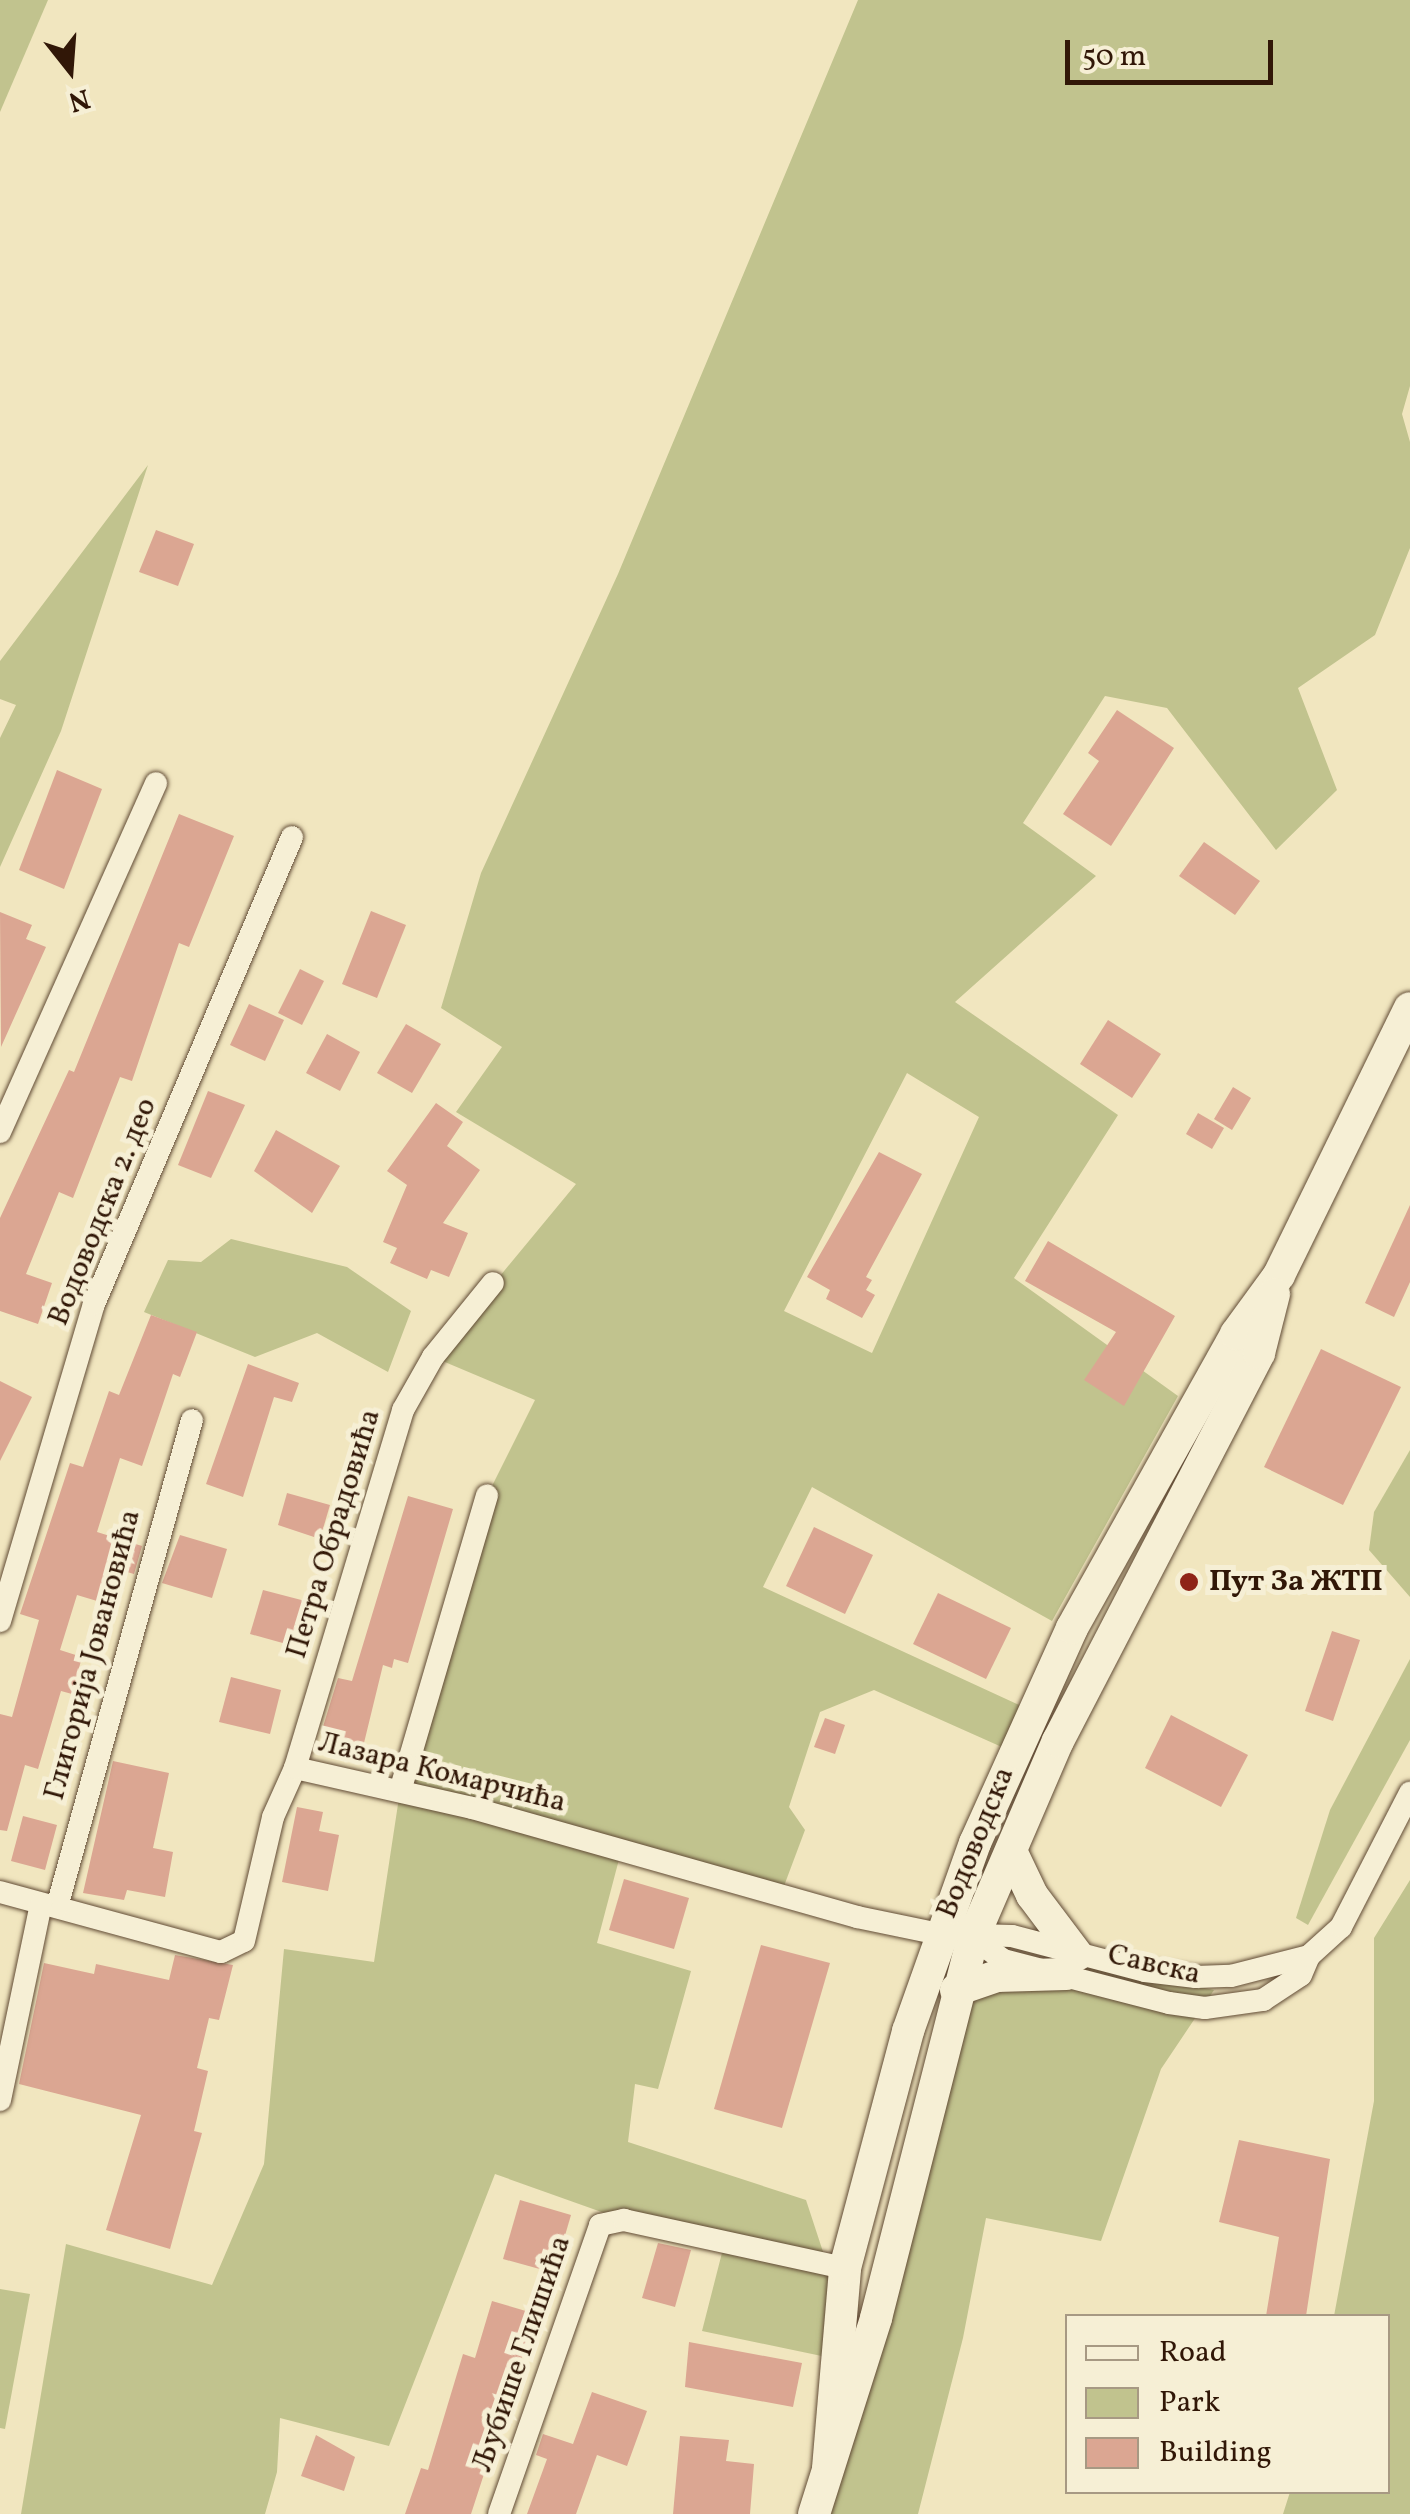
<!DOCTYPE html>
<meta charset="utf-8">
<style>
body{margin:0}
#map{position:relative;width:1410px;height:2514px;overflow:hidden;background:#f1e6bf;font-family:Vollkorn,serif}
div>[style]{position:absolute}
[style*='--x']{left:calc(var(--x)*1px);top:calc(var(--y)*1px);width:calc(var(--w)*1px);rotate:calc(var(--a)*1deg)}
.green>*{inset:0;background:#c1c38e}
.building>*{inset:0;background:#dba692}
.roads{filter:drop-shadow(0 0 2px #614b35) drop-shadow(0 0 2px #614b35)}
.minor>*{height:22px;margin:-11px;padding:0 11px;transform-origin:11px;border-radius:11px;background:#f6efd5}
.secondary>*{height:32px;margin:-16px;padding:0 16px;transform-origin:16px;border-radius:16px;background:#f6efd5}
.dots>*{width:28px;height:28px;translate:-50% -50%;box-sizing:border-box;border:5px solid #f6efd5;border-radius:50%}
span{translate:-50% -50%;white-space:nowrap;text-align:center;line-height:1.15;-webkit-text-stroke:10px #f6efd5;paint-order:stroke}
.street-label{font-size:30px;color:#311707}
.poi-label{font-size:30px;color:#311707;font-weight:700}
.left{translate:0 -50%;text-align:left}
.legend{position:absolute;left:1065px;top:2314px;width:325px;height:180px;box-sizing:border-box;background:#f6efd5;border:2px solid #a79983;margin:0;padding:12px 18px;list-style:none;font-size:30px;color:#311707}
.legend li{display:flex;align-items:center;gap:20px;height:50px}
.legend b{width:50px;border:2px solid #a79983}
.north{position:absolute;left:20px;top:20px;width:100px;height:100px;-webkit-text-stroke:8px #f6efd5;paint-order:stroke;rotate:163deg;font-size:28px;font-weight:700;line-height:40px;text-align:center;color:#311707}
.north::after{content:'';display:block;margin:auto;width:35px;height:45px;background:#311707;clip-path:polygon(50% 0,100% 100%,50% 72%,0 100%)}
.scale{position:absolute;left:1065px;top:40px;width:208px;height:45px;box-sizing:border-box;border:5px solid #311707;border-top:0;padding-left:12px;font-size:30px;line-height:35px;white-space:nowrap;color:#311707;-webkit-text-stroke:8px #f6efd5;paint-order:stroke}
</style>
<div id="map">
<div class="green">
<i style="clip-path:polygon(0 0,48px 0,0 112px)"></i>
<i style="clip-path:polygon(evenodd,858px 0,1410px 0,1410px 386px,1402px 414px,1410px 442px,1410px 548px,1375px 635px,1298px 688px,1337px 790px,1276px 850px,1167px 708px,1105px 696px,1023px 823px,1096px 876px,955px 1002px,1118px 1115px,1014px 1278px,1178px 1396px,1052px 1621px,812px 1487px,763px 1587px,1030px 1710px,1013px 1752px,874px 1690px,820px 1712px,789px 1807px,805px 1830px,781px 1894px,622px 1848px,597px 1943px,691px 1971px,658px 2089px,635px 2084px,628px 2142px,806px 2200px,827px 2264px,845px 2268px,836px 2359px,702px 2331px,725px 2241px,624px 2220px,495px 2174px,389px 2446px,280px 2418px,277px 2472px,265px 2514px,21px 2514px,66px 2244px,212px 2285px,264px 2164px,284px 1949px,374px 1962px,400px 1791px,487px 1496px,535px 1400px,433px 1357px,576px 1184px,456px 1112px,502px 1047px,441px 1008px,481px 873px,618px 574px,858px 0,907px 1073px,979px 1117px,872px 1353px,784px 1311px,907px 1073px)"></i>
<i style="clip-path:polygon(148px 465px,61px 731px,0 867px,0 738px,16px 705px,0 699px,0 661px)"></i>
<i style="clip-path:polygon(231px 1239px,347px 1267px,411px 1311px,388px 1372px,317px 1333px,255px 1357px,144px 1312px,168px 1260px,201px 1262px)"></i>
<i style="clip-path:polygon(1410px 1450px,1410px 1597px,1369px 1550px,1374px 1512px)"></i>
<i style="clip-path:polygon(1410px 1659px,1410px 1740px,1308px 1925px,1296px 1918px,1330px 1810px)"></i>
<i style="clip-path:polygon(1410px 1880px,1410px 2514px,1283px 2514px,1290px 2492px,1388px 2492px,1388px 2316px,1334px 2316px,1374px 2101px,1374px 1938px)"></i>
<i style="clip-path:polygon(1105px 1967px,1214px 1990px,1161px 2069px,1101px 2241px,986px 2218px,963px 2338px,918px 2514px,814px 2514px,956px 1990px,997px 1976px)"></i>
<i style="clip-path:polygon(0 2289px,30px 2294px,5px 2429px,0 2428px)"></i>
</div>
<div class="building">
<i style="clip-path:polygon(156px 530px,194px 544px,178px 586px,139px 572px)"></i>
<i style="clip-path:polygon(1117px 710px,1174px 748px,1111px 846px,1063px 814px,1099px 761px,1088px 753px)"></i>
<i style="clip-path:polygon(57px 770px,102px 789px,64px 889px,19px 870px)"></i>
<i style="clip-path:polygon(179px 814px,234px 836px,189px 947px,179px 943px,132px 1081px,120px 1077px,73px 1198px,59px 1192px,26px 1274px,52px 1283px,38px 1324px,0 1311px,0 1218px,69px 1070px,74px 1072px)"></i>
<i style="clip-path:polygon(1204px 842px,1260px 881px,1235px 915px,1179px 876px)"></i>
<i style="clip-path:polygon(371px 911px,406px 925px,377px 998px,342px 984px)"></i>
<i style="clip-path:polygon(0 912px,32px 925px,26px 939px,46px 947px,1px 1047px)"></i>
<i style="clip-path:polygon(300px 969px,324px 981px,302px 1025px,278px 1013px)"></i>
<i style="clip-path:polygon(249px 1004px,284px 1020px,265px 1061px,230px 1045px)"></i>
<i style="clip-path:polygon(1108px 1020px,1161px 1054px,1132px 1098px,1080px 1064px)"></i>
<i style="clip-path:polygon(406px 1024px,441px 1044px,412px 1093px,377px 1073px)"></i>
<i style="clip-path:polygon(327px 1034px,360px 1052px,340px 1091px,306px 1073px)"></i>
<i style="clip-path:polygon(1233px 1087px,1251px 1098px,1232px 1130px,1214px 1119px)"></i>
<i style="clip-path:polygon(208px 1091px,245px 1105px,211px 1178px,178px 1165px)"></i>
<i style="clip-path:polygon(436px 1103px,463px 1122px,447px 1146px,480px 1170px,443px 1223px,468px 1233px,449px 1277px,431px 1270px,427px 1279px,390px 1263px,397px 1248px,383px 1242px,407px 1185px,387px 1171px)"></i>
<i style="clip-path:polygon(1198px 1113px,1224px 1128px,1212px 1149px,1186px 1134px)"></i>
<i style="clip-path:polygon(276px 1130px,340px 1166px,312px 1213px,254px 1171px)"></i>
<i style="clip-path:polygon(879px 1152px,922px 1174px,866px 1277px,872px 1280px,866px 1290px,875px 1295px,862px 1318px,826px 1299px,830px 1290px,807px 1277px)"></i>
<i style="clip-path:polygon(1410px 1205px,1410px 1282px,1394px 1317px,1365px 1303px)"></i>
<i style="clip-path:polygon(1048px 1241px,1175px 1316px,1124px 1406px,1084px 1380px,1116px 1332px,1025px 1281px)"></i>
<i style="clip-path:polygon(151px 1315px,197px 1332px,180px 1377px,173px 1374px,142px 1466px,120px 1458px,97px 1532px,142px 1546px,134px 1574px,127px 1572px,117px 1607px,77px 1595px,60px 1650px,82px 1657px,72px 1694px,61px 1691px,38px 1769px,25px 1765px,7px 1831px,0 1830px,0 1714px,12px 1717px,39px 1620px,20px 1614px,70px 1463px,83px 1467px,109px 1391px,119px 1395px)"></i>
<i style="clip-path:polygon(1321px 1349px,1401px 1387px,1343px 1505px,1264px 1467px)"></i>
<i style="clip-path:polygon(248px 1364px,299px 1383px,292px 1402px,274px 1397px,243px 1497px,206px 1484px)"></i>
<i style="clip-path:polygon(0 1381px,32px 1397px,0 1461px)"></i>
<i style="clip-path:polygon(287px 1493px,330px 1505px,320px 1539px,278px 1525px)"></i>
<i style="clip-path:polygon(408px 1496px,453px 1509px,408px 1663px,394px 1659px,392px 1668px,383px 1665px,363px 1747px,340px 1742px,341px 1734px,322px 1730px,338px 1678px,352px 1681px)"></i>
<i style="clip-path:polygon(814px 1527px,873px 1555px,845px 1614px,786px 1586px)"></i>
<i style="clip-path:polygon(180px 1535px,227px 1549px,212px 1598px,162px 1583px)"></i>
<i style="clip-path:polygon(263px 1590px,309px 1602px,297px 1647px,250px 1634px)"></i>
<i style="clip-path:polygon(938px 1593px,1011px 1628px,986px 1679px,913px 1644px)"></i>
<i style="clip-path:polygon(1332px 1631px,1360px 1640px,1333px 1721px,1305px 1711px)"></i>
<i style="clip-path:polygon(231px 1677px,281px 1690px,270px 1734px,219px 1722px)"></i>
<i style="clip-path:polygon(1171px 1715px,1248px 1755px,1221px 1807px,1145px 1768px)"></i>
<i style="clip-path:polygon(825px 1718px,845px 1725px,835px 1754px,814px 1747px)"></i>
<i style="clip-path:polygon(113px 1761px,169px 1773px,153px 1848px,173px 1852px,165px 1897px,127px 1890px,124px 1900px,83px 1893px)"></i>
<i style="clip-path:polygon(297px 1807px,323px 1812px,319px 1831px,339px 1835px,328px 1891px,282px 1882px)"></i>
<i style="clip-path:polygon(23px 1816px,57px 1825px,45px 1870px,11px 1861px)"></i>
<i style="clip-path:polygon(624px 1879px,689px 1898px,674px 1949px,609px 1930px)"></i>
<i style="clip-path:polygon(761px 1945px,830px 1963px,782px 2128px,714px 2109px)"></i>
<i style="clip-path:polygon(175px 1955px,233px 1965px,219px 2020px,209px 2018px,197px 2068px,208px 2071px,194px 2131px,202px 2133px,170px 2249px,106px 2230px,141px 2115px,19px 2084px,44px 1963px,94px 1974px,96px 1964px,169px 1980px)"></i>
<i style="clip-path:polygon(1239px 2140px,1330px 2159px,1306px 2316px,1266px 2316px,1279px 2237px,1219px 2222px)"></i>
<i style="clip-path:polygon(520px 2200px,571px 2215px,554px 2273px,503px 2259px)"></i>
<i style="clip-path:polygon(658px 2243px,691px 2250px,675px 2307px,642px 2298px)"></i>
<i style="clip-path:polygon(492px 2301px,536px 2314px,471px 2514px,405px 2514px,421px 2468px,428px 2470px,463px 2354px,475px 2358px)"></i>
<i style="clip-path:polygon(689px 2342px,802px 2363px,793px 2407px,685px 2387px)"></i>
<i style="clip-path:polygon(592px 2392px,647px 2411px,627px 2466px,597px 2455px,576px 2514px,527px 2514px,547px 2459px,536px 2455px,543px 2434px,573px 2444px)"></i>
<i style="clip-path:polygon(316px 2435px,355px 2457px,344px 2491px,301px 2476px)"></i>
<i style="clip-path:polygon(680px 2436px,729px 2440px,726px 2461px,754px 2464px,750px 2514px,673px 2514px)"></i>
</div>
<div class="roads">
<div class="minor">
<i style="--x:0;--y:1132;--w:382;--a:-65.9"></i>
<i style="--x:0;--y:1621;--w:331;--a:-73.5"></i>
<i style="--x:94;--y:1304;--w:507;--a:-67.02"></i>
<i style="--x:295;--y:1768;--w:181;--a:12.7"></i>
<i style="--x:472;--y:1808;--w:400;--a:15.8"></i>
<i style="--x:857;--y:1917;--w:84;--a:11.7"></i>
<i style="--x:939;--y:1934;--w:73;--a:1.6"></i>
<i style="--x:1012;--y:1936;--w:138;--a:14.7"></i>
<i style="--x:1145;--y:1971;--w:51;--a:6.7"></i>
<i style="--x:1196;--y:1977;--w:35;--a:-2"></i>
<i style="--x:1231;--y:1976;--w:81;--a:-14.4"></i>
<i style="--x:400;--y:1791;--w:308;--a:-73.6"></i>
<i style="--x:0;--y:1892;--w:229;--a:15.2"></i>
<i style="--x:221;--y:1952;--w:25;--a:-26"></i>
<i style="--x:244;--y:1941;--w:127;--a:-76.8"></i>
<i style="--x:273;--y:1817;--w:54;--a:-65.8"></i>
<i style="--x:295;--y:1768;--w:374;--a:-73.2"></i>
<i style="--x:403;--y:1410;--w:61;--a:-60.5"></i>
<i style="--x:433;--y:1357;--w:95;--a:-51"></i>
<i style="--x:57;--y:1907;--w:505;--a:-74.51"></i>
<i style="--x:973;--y:1938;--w:37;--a:36"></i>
<i style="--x:1003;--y:1960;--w:171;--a:14.5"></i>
<i style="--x:1169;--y:2003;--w:36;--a:8"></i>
<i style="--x:1205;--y:2008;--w:59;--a:-7.9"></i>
<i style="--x:1263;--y:2000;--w:45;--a:-33.3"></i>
<i style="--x:1301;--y:1975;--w:21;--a:-67"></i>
<i style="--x:1309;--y:1956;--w:43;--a:-42.2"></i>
<i style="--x:1341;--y:1927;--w:151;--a:-62.8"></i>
<i style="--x:0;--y:2100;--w:200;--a:-78.2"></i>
<i style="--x:499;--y:2514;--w:306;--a:-70.7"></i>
<i style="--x:600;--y:2225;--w:25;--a:-12"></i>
<i style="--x:624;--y:2220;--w:226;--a:12.3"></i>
</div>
<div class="secondary">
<i style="--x:1011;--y:1851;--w:49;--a:64.5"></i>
<i style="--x:1032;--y:1895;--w:75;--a:53.1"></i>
<i style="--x:956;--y:1990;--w:43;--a:-18.9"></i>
<i style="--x:997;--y:1976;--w:69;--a:-1.7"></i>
<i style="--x:828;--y:2468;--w:201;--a:-85.1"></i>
<i style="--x:845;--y:2268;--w:245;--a:-75.1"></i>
<i style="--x:908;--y:2031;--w:200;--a:-70.4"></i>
<i style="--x:975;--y:1843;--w:236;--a:-65.7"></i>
<i style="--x:1072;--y:1628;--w:337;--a:-60.8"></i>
<i style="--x:1236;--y:1334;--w:73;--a:-53.9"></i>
<i style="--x:1279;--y:1275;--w:297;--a:-63.9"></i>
<i style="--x:814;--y:2514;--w:206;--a:-72.4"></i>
<i style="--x:876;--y:2318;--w:392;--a:-75.7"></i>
<i style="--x:973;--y:1938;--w:215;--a:-66.7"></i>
<i style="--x:1058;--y:1741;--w:437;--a:-62.6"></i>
<i style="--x:1259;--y:1353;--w:61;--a:-75.7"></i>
</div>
</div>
<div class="dots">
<i style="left:1189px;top:1582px;background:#8f2418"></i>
</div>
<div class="street-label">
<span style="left:103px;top:1212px;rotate:-68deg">Водоводска 2. део</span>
<span style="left:334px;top:1534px;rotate:-73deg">Петра Обрадовића</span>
<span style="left:93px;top:1655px;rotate:-75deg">Глигорија Јовановића</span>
<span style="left:442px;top:1773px;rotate:14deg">Лазара Комарчића</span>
<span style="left:976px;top:1843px;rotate:-68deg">Водоводска</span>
<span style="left:1154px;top:1965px;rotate:13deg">Савска</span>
<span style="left:522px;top:2354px;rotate:-71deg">Љубише Глишића</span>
</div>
<div class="poi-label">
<span class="left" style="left:1209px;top:1582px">Пут За ЖТП</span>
</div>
<ul class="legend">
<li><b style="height:12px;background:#f6efd5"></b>Road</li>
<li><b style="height:28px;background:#c1c38e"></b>Park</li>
<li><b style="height:28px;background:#dba692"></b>Building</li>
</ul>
<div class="north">N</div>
<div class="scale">50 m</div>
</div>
